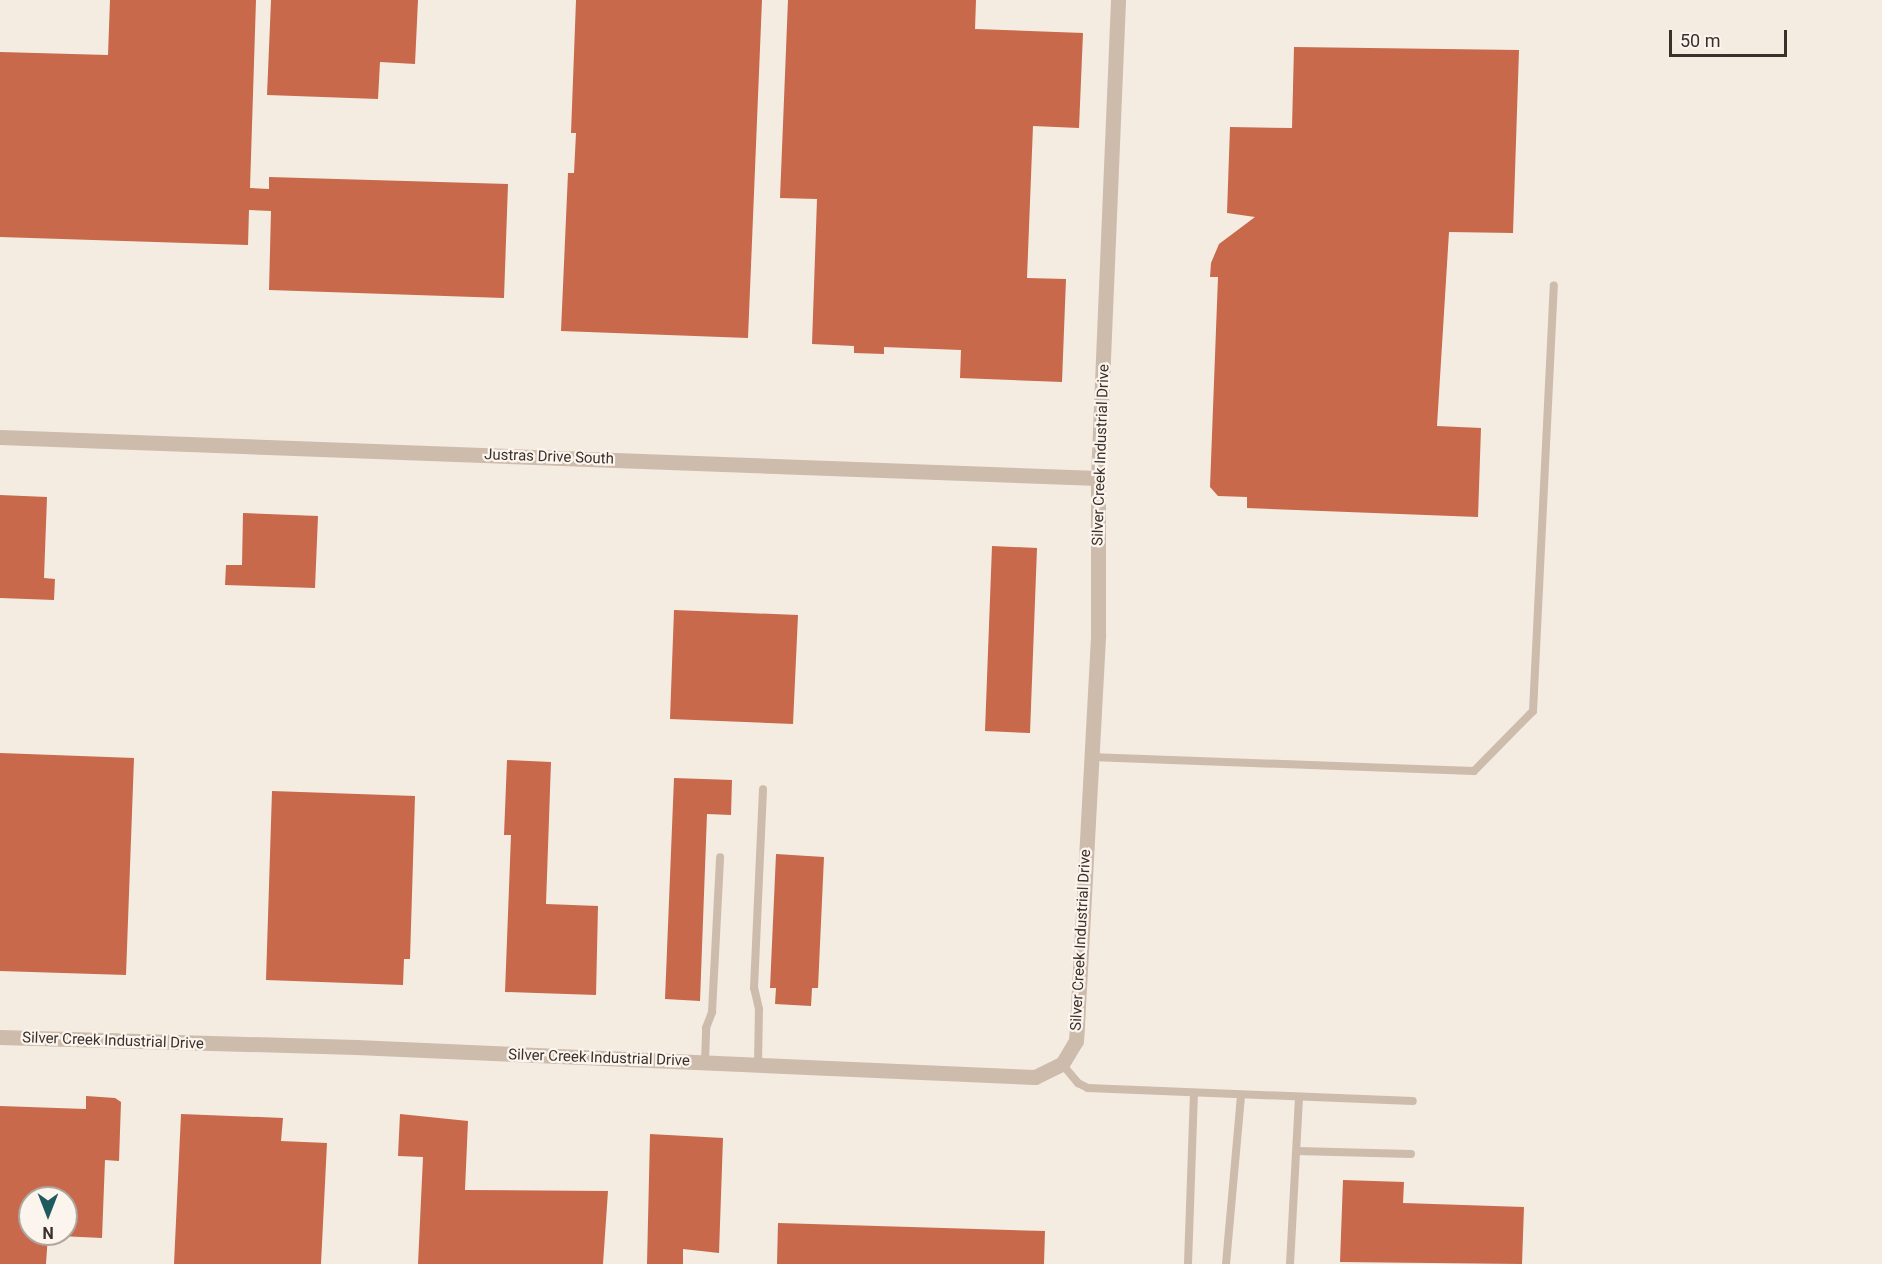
<!DOCTYPE html>
<style>
body{margin:0}
#map{position:relative;width:1882px;height:1264px;overflow:hidden;background:#f4ebe1;font-family:Roboto,sans-serif}
div>[style]{position:absolute}
[style*='--x']{left:calc(var(--x)*1px);top:calc(var(--y)*1px);width:calc(var(--w)*1px);rotate:calc(var(--a)*1deg)}
.building>*{inset:0;background:#c8694b}
.service>*{height:8px;margin:-4px;padding:0 4px;transform-origin:4px;border-radius:4px;background:#cdbbac}
.minor>*{height:15px;margin:-7.5px;padding:0 7.5px;transform-origin:7.5px;border-radius:7.5px;background:#cdbbac}
span{translate:-50% -50%;white-space:nowrap;text-align:center;line-height:1.15;-webkit-text-stroke:4.5px #fbf5ee;paint-order:stroke}
.street-label{font-size:15px;color:#3b302b}
.north{position:absolute;left:18px;top:1186px;width:60px;height:60px;box-sizing:border-box;background:#fbf5ee;border:2px solid #aea6a0;border-radius:50%;rotate:180deg;font-size:16px;font-weight:700;line-height:24px;text-align:center;color:#3b302b}
.north::after{content:'';display:block;margin:auto;width:21px;height:27px;background:#1f5a5e;clip-path:polygon(50% 0,100% 100%,50% 72%,0 100%)}
.scale{position:absolute;left:1669px;top:30px;width:118px;height:27px;box-sizing:border-box;border:3px solid #3b302b;border-top:0;padding-left:8px;font-size:18px;line-height:21px;white-space:nowrap;color:#3b302b;-webkit-text-stroke:4px #fbf5ee;paint-order:stroke}
</style>
<div id="map">
<div class="building">
<i style="clip-path:polygon(110px 0,256px 0,250px 188px,269px 189px,269px 177px,508px 184px,504px 298px,269px 290px,271px 211px,249px 210px,248px 245px,0 237px,0 52px,108px 55px)"></i>
<i style="clip-path:polygon(271px 0,418px 0,415px 64px,380px 62px,378px 99px,267px 95px)"></i>
<i style="clip-path:polygon(576px 0,762px 0,748px 338px,561px 331px,568px 173px,574px 173px,576px 133px,571px 133px)"></i>
<i style="clip-path:polygon(788px 0,976px 0,975px 29px,1083px 33px,1079px 128px,1033px 126px,1027px 278px,1066px 279px,1062px 382px,960px 378px,961px 350px,884px 347px,884px 354px,854px 353px,854px 346px,812px 344px,817px 199px,780px 198px)"></i>
<i style="clip-path:polygon(1294px 47px,1519px 50px,1513px 233px,1449px 232px,1437px 426px,1481px 428px,1478px 517px,1247px 508px,1247px 497px,1218px 496px,1210px 487px,1218px 277px,1210px 277px,1211px 263px,1219px 244px,1255px 217px,1227px 213px,1230px 127px,1292px 128px)"></i>
<i style="clip-path:polygon(0 495px,47px 497px,44px 578px,55px 579px,54px 600px,0 598px)"></i>
<i style="clip-path:polygon(243px 513px,318px 516px,315px 588px,225px 585px,226px 565px,242px 565px)"></i>
<i style="clip-path:polygon(992px 546px,1037px 548px,1030px 733px,985px 731px)"></i>
<i style="clip-path:polygon(674px 610px,798px 615px,793px 724px,670px 719px)"></i>
<i style="clip-path:polygon(0 753px,134px 758px,126px 975px,0 971px)"></i>
<i style="clip-path:polygon(507px 760px,551px 762px,546px 904px,598px 906px,596px 995px,505px 992px,511px 835px,504px 835px)"></i>
<i style="clip-path:polygon(674px 778px,732px 780px,731px 815px,707px 814px,700px 1001px,665px 999px)"></i>
<i style="clip-path:polygon(272px 791px,415px 796px,410px 959px,404px 959px,403px 985px,266px 980px)"></i>
<i style="clip-path:polygon(776px 854px,824px 857px,818px 988px,812px 988px,811px 1006px,775px 1004px,776px 988px,770px 988px)"></i>
<i style="clip-path:polygon(86px 1096px,115px 1098px,121px 1102px,119px 1161px,105px 1160px,102px 1238px,60px 1236px,66px 1234px,66px 1198px,30px 1198px,30px 1234px,48px 1234px,46px 1264px,0 1264px,0 1106px,86px 1109px)"></i>
<i style="clip-path:polygon(181px 1114px,283px 1118px,281px 1141px,327px 1143px,321px 1264px,174px 1264px)"></i>
<i style="clip-path:polygon(400px 1114px,468px 1121px,465px 1190px,608px 1191px,603px 1264px,418px 1264px,423px 1157px,398px 1156px)"></i>
<i style="clip-path:polygon(650px 1134px,723px 1138px,719px 1253px,683px 1249px,683px 1264px,647px 1264px)"></i>
<i style="clip-path:polygon(1343px 1180px,1404px 1182px,1403px 1203px,1524px 1207px,1522px 1264px,1340px 1262px)"></i>
<i style="clip-path:polygon(778px 1223px,1045px 1231px,1044px 1264px,777px 1264px)"></i>
</div>
<div class="service">
<i style="--x:1090;--y:757;--w:384;--a:2.1"></i>
<i style="--x:1474;--y:771;--w:84;--a:-45.5"></i>
<i style="--x:1533;--y:711;--w:426;--a:-87.2"></i>
<i style="--x:705;--y:1062;--w:34;--a:-88"></i>
<i style="--x:706;--y:1028;--w:17;--a:-69"></i>
<i style="--x:712;--y:1012;--w:155;--a:-87"></i>
<i style="--x:758;--y:1064;--w:55;--a:-89"></i>
<i style="--x:759;--y:1009;--w:22;--a:-103"></i>
<i style="--x:754;--y:988;--w:199;--a:-87.4"></i>
<i style="--x:1062;--y:1064;--w:25;--a:50"></i>
<i style="--x:1078;--y:1083;--w:11;--a:27"></i>
<i style="--x:1088;--y:1088;--w:325;--a:2.3"></i>
<i style="--x:1297;--y:1151;--w:114;--a:1.5"></i>
<i style="--x:1188;--y:1264;--w:169;--a:-88"></i>
<i style="--x:1226;--y:1264;--w:169;--a:-84.9"></i>
<i style="--x:1290;--y:1264;--w:166;--a:-86.9"></i>
</div>
<div class="minor">
<i style="--x:0;--y:437;--w:1099;--a:2.14"></i>
<i style="--x:0;--y:1037;--w:356;--a:1.6"></i>
<i style="--x:356;--y:1047;--w:680;--a:2.53"></i>
<i style="--x:1035;--y:1077;--w:30;--a:-26"></i>
<i style="--x:1062;--y:1064;--w:27;--a:-59"></i>
<i style="--x:1076;--y:1041;--w:16;--a:-86"></i>
<i style="--x:1077;--y:1025;--w:392;--a:-86.9"></i>
<i style="--x:1098;--y:634;--w:156;--a:-90"></i>
<i style="--x:1098;--y:478;--w:478;--a:-87.6"></i>
</div>
<div class="street-label">
<span style="left:1101px;top:455px;rotate:-88deg">Silver Creek Industrial Drive</span>
<span style="left:549px;top:457px;rotate:2deg">Justras Drive South</span>
<span style="left:1081px;top:940px;rotate:-87deg">Silver Creek Industrial Drive</span>
<span style="left:113px;top:1041px;rotate:2deg">Silver Creek Industrial Drive</span>
<span style="left:599px;top:1058px;rotate:2deg">Silver Creek Industrial Drive</span>
</div>
<div class="north">N</div>
<div class="scale">50 m</div>
</div>
